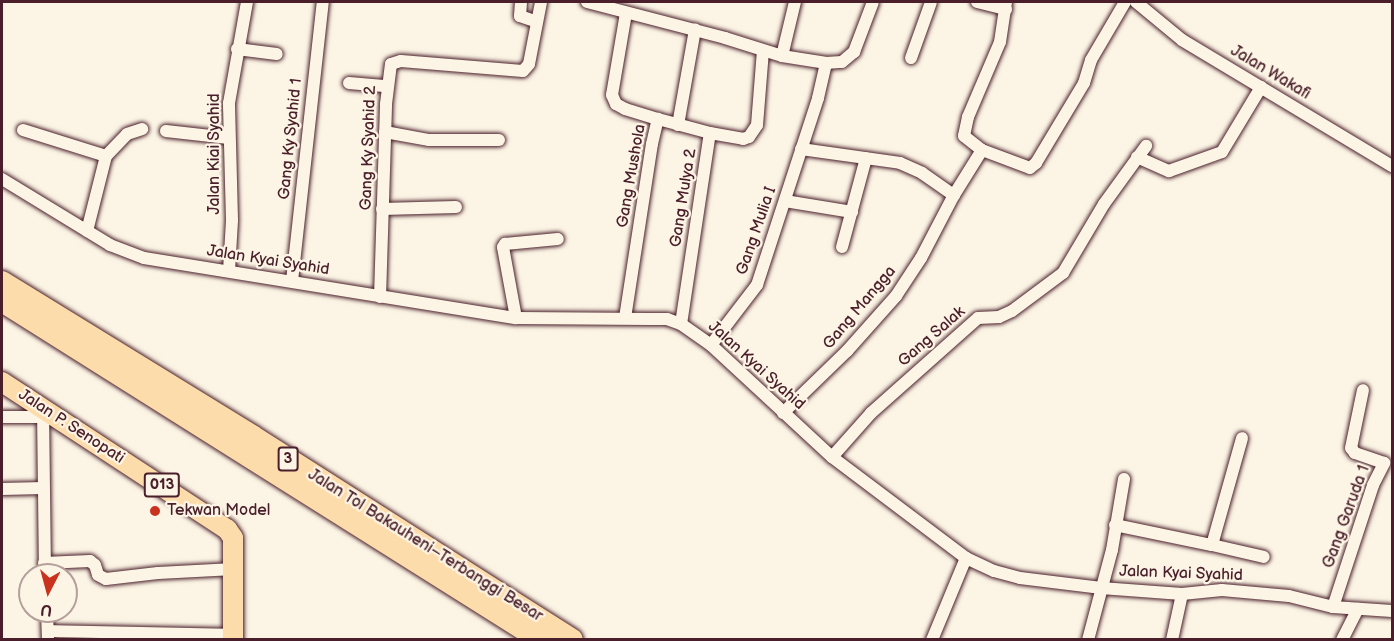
<!DOCTYPE html>
<meta charset="utf-8">
<style>
body{margin:0}
#map{position:relative;width:1394px;height:641px;overflow:hidden;background:#fcf5e5;font-family:"Balsamiq Sans",sans-serif}
div>[style]{position:absolute}
[style*='--x']{left:calc(var(--x)*1px);top:calc(var(--y)*1px);width:calc(var(--w)*1px);rotate:calc(var(--a)*1deg)}
.roads{filter:drop-shadow(0 0 2px #4a1f2b) drop-shadow(0 0 2px #4a1f2b)}
.minor>*{height:12px;margin:-6px;padding:0 6px;transform-origin:6px;border-radius:6px;background:#fcf5e5}
.primary>*{height:20px;margin:-10px;padding:0 10px;transform-origin:10px;border-radius:10px;background:#fddcac}
.motorway>*{height:22px;margin:-11px;padding:0 11px;transform-origin:11px;border-radius:11px;background:#fddcac}
.dots>*{width:16px;height:16px;translate:-50% -50%;box-sizing:border-box;border:3px solid #fcf5e5;border-radius:50%}
span{translate:-50% -50%;white-space:nowrap;text-align:center;line-height:1.15;-webkit-text-stroke:4.5px #fcf5e5;paint-order:stroke}
.shield-label span{padding:2px 4px;background:#fcf5e5;border:2px solid;border-radius:4px;-webkit-text-stroke-width:0}
.shield-label{font-size:15px;color:#4a1f2b;font-weight:700}
.street-label{font-size:16px;color:#4a1f2b}
.poi-label{font-size:16px;color:#4a1f2b}
.left{translate:0 -50%;text-align:left}
.frame{position:absolute;inset:0;border:3px solid #4a1f2b;pointer-events:none}
.north{position:absolute;left:18px;top:563px;width:60px;height:60px;box-sizing:border-box;background:#fcf5e5;border:2px solid #b59f9b;border-radius:50%;rotate:186deg;font-size:16px;font-weight:700;line-height:24px;text-align:center;color:#4a1f2b}
.north::after{content:'';display:block;margin:auto;width:21px;height:27px;background:#c8321e;clip-path:polygon(50% 0,100% 100%,50% 72%,0 100%)}
</style>
<div id="map">
<div class="roads">
<div class="minor">
<i style="--x:521;--y:2;--w:14;--a:94"></i>
<i style="--x:520;--y:16;--w:18;--a:19"></i>
<i style="--x:587;--y:2;--w:143;--a:14.6"></i>
<i style="--x:725;--y:38;--w:60;--a:17.5"></i>
<i style="--x:782;--y:56;--w:45;--a:9"></i>
<i style="--x:826;--y:63;--w:16;--a:-4"></i>
<i style="--x:842;--y:62;--w:16;--a:-40"></i>
<i style="--x:854;--y:52;--w:53;--a:-69.2"></i>
<i style="--x:977;--y:2;--w:30;--a:14"></i>
<i style="--x:1006;--y:2;--w:40;--a:98.5"></i>
<i style="--x:1000;--y:42;--w:82;--a:113.1"></i>
<i style="--x:968;--y:117;--w:19;--a:102"></i>
<i style="--x:964;--y:136;--w:23;--a:38"></i>
<i style="--x:982;--y:150;--w:51;--a:20.6"></i>
<i style="--x:1030;--y:168;--w:8;--a:-40"></i>
<i style="--x:1036;--y:163;--w:93;--a:-59"></i>
<i style="--x:1084;--y:83;--w:24;--a:-73"></i>
<i style="--x:1091;--y:60;--w:67;--a:-59.6"></i>
<i style="--x:1136;--y:2;--w:60;--a:39.6"></i>
<i style="--x:1182;--y:40;--w:245;--a:31"></i>
<i style="--x:626;--y:13;--w:83;--a:99.7"></i>
<i style="--x:612;--y:95;--w:10;--a:66"></i>
<i style="--x:616;--y:104;--w:10;--a:29"></i>
<i style="--x:625;--y:109;--w:34;--a:17"></i>
<i style="--x:658;--y:119;--w:54;--a:15.1"></i>
<i style="--x:710;--y:133;--w:34;--a:10"></i>
<i style="--x:743;--y:139;--w:6;--a:-18"></i>
<i style="--x:749;--y:137;--w:14;--a:-56"></i>
<i style="--x:757;--y:125;--w:74;--a:-85.4"></i>
<i style="--x:237;--y:49;--w:40;--a:7.1"></i>
<i style="--x:782;--y:56;--w:56;--a:-76.5"></i>
<i style="--x:911;--y:58;--w:59;--a:-70.3"></i>
<i style="--x:349;--y:83;--w:38;--a:5"></i>
<i style="--x:678;--y:125;--w:97;--a:-79.9"></i>
<i style="--x:23;--y:130;--w:87;--a:17.4"></i>
<i style="--x:166;--y:131;--w:63;--a:6.3"></i>
<i style="--x:385;--y:132;--w:45;--a:10.3"></i>
<i style="--x:429;--y:140;--w:70;--a:0"></i>
<i style="--x:801;--y:149;--w:100;--a:8"></i>
<i style="--x:900;--y:163;--w:24;--a:24"></i>
<i style="--x:922;--y:173;--w:39;--a:35"></i>
<i style="--x:1137;--y:157;--w:35;--a:24"></i>
<i style="--x:1169;--y:171;--w:56;--a:-19.7"></i>
<i style="--x:1222;--y:152;--w:76;--a:-59"></i>
<i style="--x:2;--y:179;--w:127;--a:31.4"></i>
<i style="--x:110;--y:245;--w:36;--a:21"></i>
<i style="--x:144;--y:258;--w:377;--a:9.2"></i>
<i style="--x:516;--y:318;--w:151;--a:0.4"></i>
<i style="--x:667;--y:319;--w:15;--a:20"></i>
<i style="--x:681;--y:324;--w:37;--a:35"></i>
<i style="--x:711;--y:345;--w:165;--a:42.8"></i>
<i style="--x:832;--y:457;--w:168;--a:37"></i>
<i style="--x:966;--y:558;--w:31;--a:25"></i>
<i style="--x:994;--y:571;--w:27;--a:15"></i>
<i style="--x:1020;--y:578;--w:82;--a:7"></i>
<i style="--x:1101;--y:588;--w:81;--a:4.2"></i>
<i style="--x:1182;--y:594;--w:40;--a:-5.7"></i>
<i style="--x:1222;--y:590;--w:67;--a:5.1"></i>
<i style="--x:1289;--y:596;--w:45;--a:14"></i>
<i style="--x:1333;--y:607;--w:59;--a:3.9"></i>
<i style="--x:785;--y:201;--w:68;--a:9.3"></i>
<i style="--x:382;--y:209;--w:74;--a:-1.5"></i>
<i style="--x:87;--y:231;--w:77;--a:-75.8"></i>
<i style="--x:106;--y:156;--w:30;--a:-46"></i>
<i style="--x:127;--y:134;--w:16;--a:-18"></i>
<i style="--x:842;--y:247;--w:92;--a:-74.9"></i>
<i style="--x:229;--y:271;--w:51;--a:-86.6"></i>
<i style="--x:232;--y:220;--w:117;--a:-91.5"></i>
<i style="--x:229;--y:103;--w:103;--a:-79.9"></i>
<i style="--x:292;--y:281;--w:281;--a:-83.7"></i>
<i style="--x:380;--y:297;--w:193;--a:-88.2"></i>
<i style="--x:386;--y:104;--w:40;--a:-82.9"></i>
<i style="--x:391;--y:64;--w:10;--a:-17"></i>
<i style="--x:401;--y:61;--w:122;--a:4.7"></i>
<i style="--x:523;--y:71;--w:9;--a:-49"></i>
<i style="--x:529;--y:64;--w:63;--a:-79"></i>
<i style="--x:516;--y:318;--w:72;--a:-100.4"></i>
<i style="--x:503;--y:247;--w:4;--a:-56"></i>
<i style="--x:505;--y:244;--w:53;--a:-5.4"></i>
<i style="--x:625;--y:318;--w:176;--a:-81.2"></i>
<i style="--x:652;--y:144;--w:26;--a:-77"></i>
<i style="--x:681;--y:324;--w:193;--a:-81.4"></i>
<i style="--x:711;--y:345;--w:76;--a:-52.5"></i>
<i style="--x:757;--y:285;--w:197;--a:-71.9"></i>
<i style="--x:818;--y:98;--w:36;--a:-77"></i>
<i style="--x:43;--y:409;--w:166;--a:89.3"></i>
<i style="--x:783;--y:413;--w:89;--a:-44.1"></i>
<i style="--x:847;--y:351;--w:74;--a:-48.3"></i>
<i style="--x:896;--y:296;--w:45;--a:-56.7"></i>
<i style="--x:921;--y:258;--w:71;--a:-62.4"></i>
<i style="--x:954;--y:195;--w:53;--a:-58.1"></i>
<i style="--x:2;--y:417;--w:41;--a:0"></i>
<i style="--x:832;--y:457;--w:59;--a:-48.4"></i>
<i style="--x:871;--y:413;--w:143;--a:-41.6"></i>
<i style="--x:978;--y:318;--w:21;--a:-3"></i>
<i style="--x:999;--y:317;--w:14;--a:-25"></i>
<i style="--x:1012;--y:311;--w:64;--a:-36.7"></i>
<i style="--x:1063;--y:273;--w:80;--a:-59.3"></i>
<i style="--x:1104;--y:204;--w:72;--a:-54.1"></i>
<i style="--x:2;--y:489;--w:41;--a:-1.4"></i>
<i style="--x:1115;--y:525;--w:99;--a:11.7"></i>
<i style="--x:1212;--y:545;--w:111;--a:-74.3"></i>
<i style="--x:1212;--y:545;--w:53;--a:13"></i>
<i style="--x:44;--y:563;--w:46;--a:-2.5"></i>
<i style="--x:90;--y:561;--w:6;--a:39"></i>
<i style="--x:95;--y:565;--w:10;--a:73"></i>
<i style="--x:98;--y:575;--w:9;--a:27"></i>
<i style="--x:106;--y:579;--w:52;--a:-6.6"></i>
<i style="--x:158;--y:573;--w:76;--a:-3"></i>
<i style="--x:1333;--y:607;--w:128;--a:-71.8"></i>
<i style="--x:1373;--y:485;--w:25;--a:-63"></i>
<i style="--x:1384;--y:463;--w:31;--a:-161"></i>
<i style="--x:1355;--y:453;--w:6;--a:-129"></i>
<i style="--x:1351;--y:448;--w:59;--a:-78.3"></i>
<i style="--x:47;--y:611;--w:29;--a:88"></i>
<i style="--x:48;--y:631;--w:185;--a:1.2"></i>
<i style="--x:932;--y:640;--w:89;--a:-67.5"></i>
<i style="--x:1088;--y:640;--w:93;--a:-75.1"></i>
<i style="--x:1112;--y:550;--w:72;--a:-80.4"></i>
<i style="--x:1172;--y:640;--w:47;--a:-77.7"></i>
<i style="--x:1342;--y:640;--w:35;--a:-63"></i>
</div>
<div class="primary">
<i style="--x:2;--y:382;--w:269;--a:33.2"></i>
<i style="--x:227;--y:529;--w:11;--a:56"></i>
<i style="--x:233;--y:538;--w:102;--a:90"></i>
</div>
<div class="motorway">
<i style="--x:2;--y:282;--w:294;--a:31.6"></i>
<i style="--x:252;--y:436;--w:379;--a:32.5"></i>
<i style="--x:2;--y:301;--w:637;--a:32.17"></i>
</div>
</div>
<div class="dots">
<i style="left:155px;top:511px;background:#c8321e"></i>
</div>
<div class="shield-label">
<span style="left:288px;top:459px">3</span>
<span style="left:162px;top:485px">013</span>
</div>
<div class="street-label">
<span style="left:1270px;top:73px;rotate:31deg">Jalan Wakafi</span>
<span style="left:291px;top:139px;rotate:-84deg">Gang Ky Syahid 1</span>
<span style="left:369px;top:148px;rotate:-88deg">Gang Ky Syahid 2</span>
<span style="left:215px;top:154px;rotate:-90deg">Jalan Kiai Syahid</span>
<span style="left:632px;top:176px;rotate:-80deg">Gang Mushola</span>
<span style="left:684px;top:198px;rotate:-81deg">Gang Mulya 2</span>
<span style="left:757px;top:231px;rotate:-71deg">Gang Mulia I</span>
<span style="left:268px;top:261px;rotate:9deg">Jalan Kyai Syahid</span>
<span style="left:860px;top:308px;rotate:-50deg">Gang Mangga</span>
<span style="left:932px;top:337px;rotate:-41deg">Gang Salak</span>
<span style="left:756px;top:366px;rotate:42deg">Jalan Kyai Syahid</span>
<span style="left:71px;top:427px;rotate:33deg">Jalan P. Senopati</span>
<span style="left:1347px;top:517px;rotate:-70deg">Gang Garuda 1</span>
<span style="left:425px;top:546px;rotate:32deg">Jalan Tol Bakauheni–Terbanggi Besar</span>
<span style="left:1181px;top:574px;rotate:2deg">Jalan Kyai Syahid</span>
</div>
<div class="poi-label">
<span class="left" style="left:167px;top:511px">Tekwan Model</span>
</div>
<div class="frame"></div>
<div class="north">U</div>
</div>
